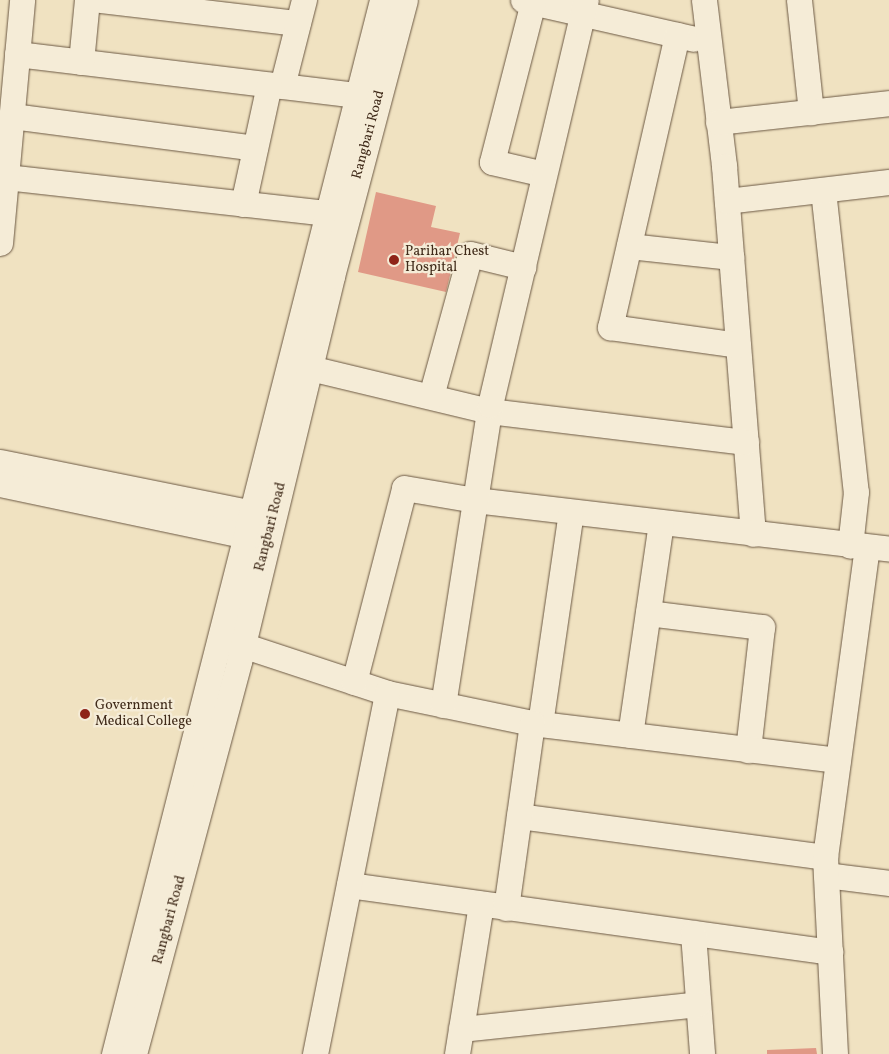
<!DOCTYPE html>
<style>
body{margin:0}
#map{position:relative;width:889px;height:1054px;overflow:hidden;background:#f0e2c1;font-family:Vollkorn,serif}
div>[style]{position:absolute}
[style*='--x']{left:calc(var(--x)*1px);top:calc(var(--y)*1px);width:calc(var(--w)*1px);rotate:calc(var(--a)*1deg)}
.building>*{inset:0;background:#e09986}
.roads{filter:drop-shadow(0 0 1px #6c5944) drop-shadow(0 0 1px #6c5944)}
.minor>*{height:25px;margin:-12.5px;padding:0 12.5px;transform-origin:12.5px;border-radius:12.5px;background:#f5ecd7}
.dots>*{width:14px;height:14px;translate:-50% -50%;box-sizing:border-box;border:2px solid #f5ecd7;border-radius:50%}
span{translate:-50% -50%;white-space:nowrap;text-align:center;line-height:1.15;-webkit-text-stroke:4.5px #f5ecd7;paint-order:stroke}
.street-label{font-size:14px;color:#402b1a}
.poi-label{font-size:14px;color:#402b1a}
.left{translate:0 -50%;text-align:left}
</style>
<div id="map">
<div class="building">
<i style="clip-path:polygon(376px 192px,436px 206px,431px 227px,460px 233px,446px 292px,358px 272px)"></i>
<i style="clip-path:polygon(816px 1048px,817px 1054px,767px 1054px,767px 1050px)"></i>
</div>
<div class="roads">
<div class="minor">
<i style="--x:101;--y:0;--w:198;--a:6.7"></i>
<i style="--x:523;--y:0;--w:175;--a:12.8"></i>
<i style="--x:704;--y:0;--w:167;--a:83.1"></i>
<i style="--x:724;--y:166;--w:369;--a:85.5"></i>
<i style="--x:799;--y:0;--w:113;--a:83.9"></i>
<i style="--x:533;--y:2;--w:165;--a:104.4"></i>
<i style="--x:492;--y:162;--w:53;--a:13"></i>
<i style="--x:677;--y:35;--w:300;--a:102.9"></i>
<i style="--x:610;--y:327;--w:129;--a:8"></i>
<i style="--x:17;--y:54;--w:343;--a:6.9"></i>
<i style="--x:81;--y:62;--w:62;--a:-84.5"></i>
<i style="--x:282;--y:86;--w:89;--a:-75.7"></i>
<i style="--x:12;--y:116;--w:245;--a:7.5"></i>
<i style="--x:718;--y:122;--w:172;--a:-6.3"></i>
<i style="--x:6;--y:177;--w:324;--a:6.4"></i>
<i style="--x:823;--y:190;--w:304;--a:83.8"></i>
<i style="--x:856;--y:492;--w:54;--a:96.3"></i>
<i style="--x:727;--y:201;--w:163;--a:-6.7"></i>
<i style="--x:243;--y:204;--w:122;--a:-77.7"></i>
<i style="--x:0;--y:243;--w:244;--a:-84.8"></i>
<i style="--x:629;--y:246;--w:103;--a:6.2"></i>
<i style="--x:310;--y:368;--w:184;--a:13.5"></i>
<i style="--x:489;--y:411;--w:259;--a:6.9"></i>
<i style="--x:431;--y:396;--w:147;--a:-74.6"></i>
<i style="--x:470;--y:254;--w:55;--a:13.8"></i>
<i style="--x:0;--y:462;--w:272;--a:11.4"></i>
<i style="--x:0;--y:484;--w:267;--a:11.9"></i>
<i style="--x:648;--y:613;--w:115;--a:7"></i>
<i style="--x:762;--y:627;--w:124;--a:96.5"></i>
<i style="--x:227;--y:640;--w:169;--a:18.3"></i>
<i style="--x:387;--y:693;--w:148;--a:11.7"></i>
<i style="--x:532;--y:723;--w:308;--a:6.9"></i>
<i style="--x:354;--y:682;--w:200;--a:-75.5"></i>
<i style="--x:404;--y:488;--w:72;--a:9.6"></i>
<i style="--x:475;--y:500;--w:417;--a:6.7"></i>
<i style="--x:443;--y:705;--w:304;--a:-81.1"></i>
<i style="--x:490;--y:405;--w:416;--a:-76.7"></i>
<i style="--x:540;--y:724;--w:214;--a:-81.7"></i>
<i style="--x:630;--y:735;--w:214;--a:-81.7"></i>
<i style="--x:519;--y:816;--w:309;--a:7.6"></i>
<i style="--x:826;--y:875;--w:64;--a:7.2"></i>
<i style="--x:349;--y:885;--w:486;--a:7.9"></i>
<i style="--x:506;--y:908;--w:187;--a:-82"></i>
<i style="--x:693;--y:933;--w:121;--a:85.7"></i>
<i style="--x:461;--y:1029;--w:238;--a:-6"></i>
<i style="--x:114;--y:1054;--w:1088;--a:-75.73"></i>
<i style="--x:134;--y:1054;--w:407;--a:-75"></i>
<i style="--x:239;--y:661;--w:396;--a:-76.4"></i>
<i style="--x:332;--y:276;--w:285;--a:-75.2"></i>
<i style="--x:315;--y:1054;--w:368;--a:-78.7"></i>
<i style="--x:457;--y:1054;--w:152;--a:-80.9"></i>
<i style="--x:835;--y:1054;--w:197;--a:-92.9"></i>
<i style="--x:825;--y:857;--w:312;--a:-82.3"></i>
</div>
</div>
<div class="dots">
<i style="left:394px;top:260px;background:#8f2418"></i>
<i style="left:85px;top:714px;background:#8f2418"></i>
</div>
<div class="street-label">
<span style="left:369px;top:135px;rotate:-75deg">Rangbari Road</span>
<span style="left:271px;top:527px;rotate:-76deg">Rangbari Road</span>
<span style="left:170px;top:920px;rotate:-75deg">Rangbari Road</span>
</div>
<div class="poi-label">
<span class="left" style="left:405px;top:260px">Parihar Chest<br>Hospital</span>
<span class="left" style="left:95px;top:714px">Government<br>Medical College</span>
</div>
</div>
